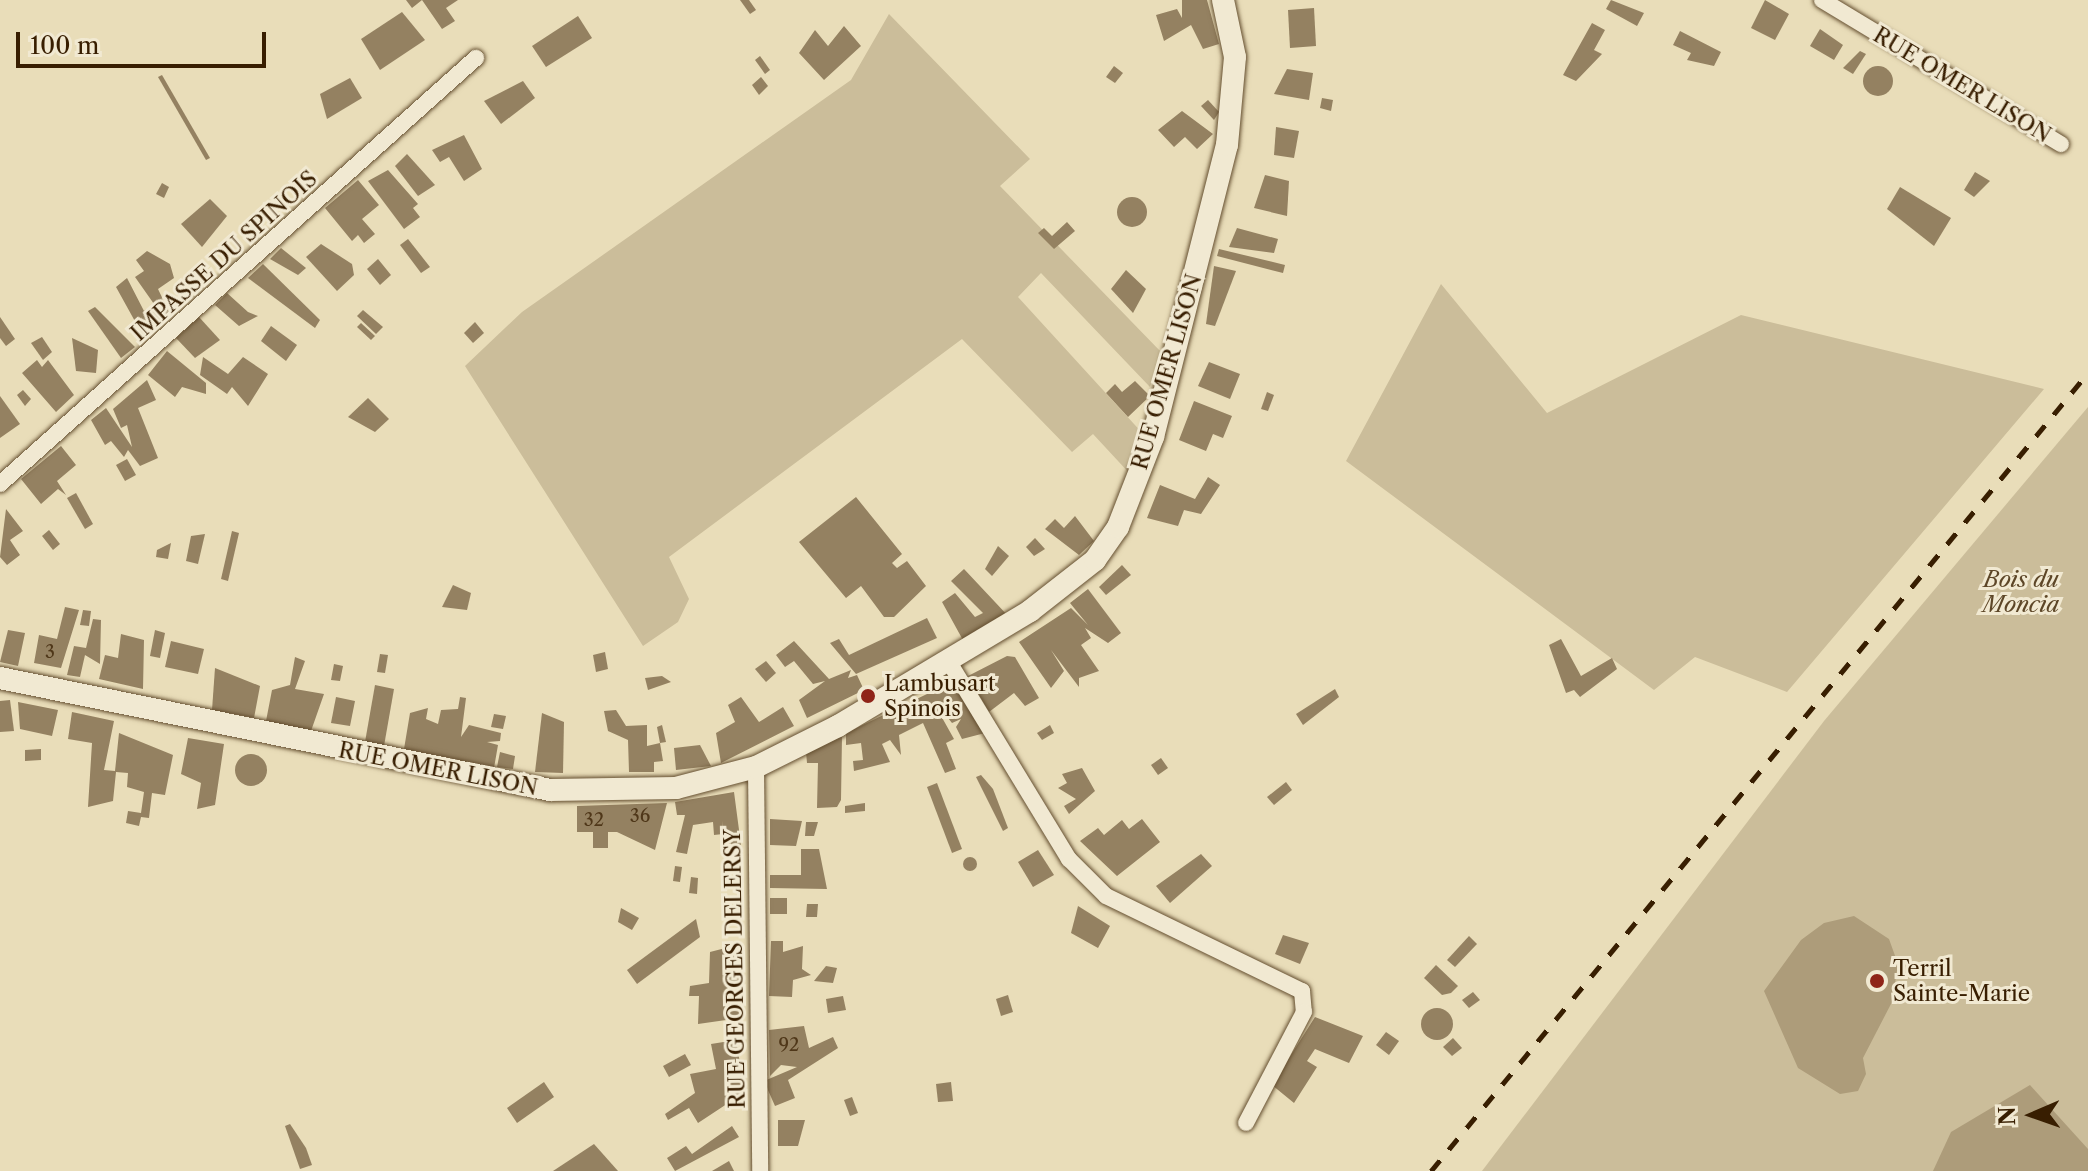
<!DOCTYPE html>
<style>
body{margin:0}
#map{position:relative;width:2088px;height:1171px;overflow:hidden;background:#e9ddb9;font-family:"Libre Caslon Text",serif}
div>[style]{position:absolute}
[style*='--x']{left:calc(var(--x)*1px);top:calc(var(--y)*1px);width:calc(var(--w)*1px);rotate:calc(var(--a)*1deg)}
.green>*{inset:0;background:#cbbd9a}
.water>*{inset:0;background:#ad9c7a}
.building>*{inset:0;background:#948161}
.round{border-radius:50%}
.roads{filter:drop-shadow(0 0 2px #644e2f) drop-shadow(0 0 2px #644e2f)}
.street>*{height:16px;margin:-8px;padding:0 8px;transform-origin:8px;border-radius:8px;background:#f1e9d2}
.secondary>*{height:22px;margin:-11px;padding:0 11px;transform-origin:11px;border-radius:11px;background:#f1e9d2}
.rail>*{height:5px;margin-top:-2.5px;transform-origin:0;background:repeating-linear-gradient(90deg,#381e01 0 14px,transparent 0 28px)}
.dots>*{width:22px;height:22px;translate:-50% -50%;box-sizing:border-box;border:4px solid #f1e9d2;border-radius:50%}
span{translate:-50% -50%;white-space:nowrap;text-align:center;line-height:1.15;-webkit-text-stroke:6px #f1e9d2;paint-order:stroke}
.number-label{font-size:18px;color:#4f3719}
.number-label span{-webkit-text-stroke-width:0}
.street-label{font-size:22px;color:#381e01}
.park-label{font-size:22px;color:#5d4627;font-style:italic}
.poi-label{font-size:22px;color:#381e01}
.left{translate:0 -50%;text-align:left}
.north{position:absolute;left:1992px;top:1075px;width:80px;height:80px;-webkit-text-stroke:6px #f1e9d2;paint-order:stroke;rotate:268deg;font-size:22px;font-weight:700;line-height:32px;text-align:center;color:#381e01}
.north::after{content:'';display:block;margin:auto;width:28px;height:36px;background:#381e01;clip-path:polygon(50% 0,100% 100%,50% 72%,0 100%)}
.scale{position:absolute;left:16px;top:32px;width:250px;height:36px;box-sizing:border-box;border:4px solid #381e01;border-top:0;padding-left:10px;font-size:24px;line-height:28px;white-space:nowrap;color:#381e01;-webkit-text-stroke:6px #f1e9d2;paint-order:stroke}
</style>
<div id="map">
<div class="green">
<i style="clip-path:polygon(889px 14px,1030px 159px,1000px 186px,1162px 353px,1150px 387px,1041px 273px,1018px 297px,1145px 436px,1131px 475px,1093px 434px,1072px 452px,962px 339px,669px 557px,689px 599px,678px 622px,643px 646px,465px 366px,522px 312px,851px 80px)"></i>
<i style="clip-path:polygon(1441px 284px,1547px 413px,1741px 315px,2044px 389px,1787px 692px,1695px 657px,1654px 690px,1346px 461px)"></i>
<i style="clip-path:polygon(2088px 407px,2088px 1171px,1482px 1171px,1824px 721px)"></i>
</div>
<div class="water">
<i style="clip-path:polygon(1854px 916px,1889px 939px,1898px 964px,1892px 1002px,1863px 1058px,1866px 1074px,1858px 1091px,1840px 1094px,1798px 1068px,1764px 991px,1801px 940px,1824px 923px)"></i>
<i style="clip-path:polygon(2030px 1085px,2088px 1149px,2088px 1171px,1933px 1171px,1951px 1132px)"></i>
</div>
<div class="building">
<i style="clip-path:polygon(406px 0,458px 0,446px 8px,455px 21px,442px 29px,422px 0,412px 8px)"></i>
<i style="clip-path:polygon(740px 0,749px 0,756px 10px,750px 14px)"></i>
<i style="clip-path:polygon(1182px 0,1207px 0,1219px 44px,1203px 49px,1191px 25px,1164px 41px,1156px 15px,1177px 9px,1182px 18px)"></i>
<i style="clip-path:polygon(1611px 0,1644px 13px,1637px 26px,1606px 9px)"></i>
<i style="clip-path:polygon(1765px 0,1789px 14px,1775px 40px,1751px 28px)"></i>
<i style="clip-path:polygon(1314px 8px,1316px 46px,1290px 48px,1288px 10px)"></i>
<i style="clip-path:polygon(402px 12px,425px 40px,380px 70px,361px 39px)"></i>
<i style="clip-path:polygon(578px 16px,592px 38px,546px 67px,532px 46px)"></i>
<i style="clip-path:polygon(1592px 23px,1605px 30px,1594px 50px,1602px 54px,1576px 81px,1563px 75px)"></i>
<i style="clip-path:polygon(844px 26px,861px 46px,824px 80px,799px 53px,815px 30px,828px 46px)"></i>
<i style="clip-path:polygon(1820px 29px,1843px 45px,1834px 60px,1810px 46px)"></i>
<i style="clip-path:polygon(1680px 31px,1721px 52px,1714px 66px,1687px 60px,1691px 53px,1673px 45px)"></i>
<i style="clip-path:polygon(1860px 51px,1866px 54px,1853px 74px,1843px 68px)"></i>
<i style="clip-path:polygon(760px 56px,770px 70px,765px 74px,755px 60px)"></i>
<i style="clip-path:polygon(1114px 66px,1123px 73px,1115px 83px,1106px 77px)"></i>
<i class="round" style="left:1863px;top:66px;width:30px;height:30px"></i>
<i style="clip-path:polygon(1287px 69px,1313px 73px,1309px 100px,1274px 94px)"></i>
<i style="clip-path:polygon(162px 75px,210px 158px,206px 160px,158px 77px)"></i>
<i style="clip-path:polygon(761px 77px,768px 86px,759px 95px,752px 85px)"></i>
<i style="clip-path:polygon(350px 78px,362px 98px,327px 119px,320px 94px)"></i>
<i style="clip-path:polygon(523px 81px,535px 98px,501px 124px,484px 101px)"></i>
<i style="clip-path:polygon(1322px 98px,1333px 100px,1331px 111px,1320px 108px)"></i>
<i style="clip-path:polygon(1208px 100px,1219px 112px,1214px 120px,1201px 106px)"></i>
<i style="clip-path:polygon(1182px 111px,1213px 134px,1197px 149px,1185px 137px,1174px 147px,1158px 130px)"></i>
<i style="clip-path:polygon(1276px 127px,1299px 131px,1294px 158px,1274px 155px)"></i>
<i style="clip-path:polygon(464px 135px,482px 169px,464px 181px,449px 157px,440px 162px,432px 150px)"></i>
<i style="clip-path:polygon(407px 154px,435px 185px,418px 196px,395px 166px)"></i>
<i style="clip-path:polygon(388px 170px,418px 204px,413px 208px,420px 217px,404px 229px,368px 181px)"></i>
<i style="clip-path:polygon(1975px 172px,1990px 181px,1974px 197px,1964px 190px)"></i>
<i style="clip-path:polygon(1265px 175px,1289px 181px,1287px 216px,1254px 208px)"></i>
<i style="clip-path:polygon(358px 180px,379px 205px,362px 219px,375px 234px,364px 243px,358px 235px,352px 241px,325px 208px)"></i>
<i style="clip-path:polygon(162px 183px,169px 187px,164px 198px,156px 194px)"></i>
<i style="clip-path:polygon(1900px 187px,1951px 218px,1934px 246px,1887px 209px)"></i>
<i class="round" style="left:1117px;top:197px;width:30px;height:30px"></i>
<i style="clip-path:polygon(210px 199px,227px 216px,202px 247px,181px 224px)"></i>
<i style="clip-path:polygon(1067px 222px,1075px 231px,1054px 249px,1038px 233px,1044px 228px,1052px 236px)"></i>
<i style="clip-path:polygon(1237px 228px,1278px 239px,1274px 253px,1229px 247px)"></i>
<i style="clip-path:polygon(408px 239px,430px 267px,421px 273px,400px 245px)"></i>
<i style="clip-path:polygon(321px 244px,352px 264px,354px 275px,337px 291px,306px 257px)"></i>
<i style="clip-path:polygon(281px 248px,306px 268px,298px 275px,270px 259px)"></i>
<i style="clip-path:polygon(1219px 249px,1285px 265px,1283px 273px,1217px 256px)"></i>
<i style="clip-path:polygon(147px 251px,170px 264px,174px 278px,158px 289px,169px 312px,142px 334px,116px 287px,127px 278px,144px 311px,154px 304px,135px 277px,144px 271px,136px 260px)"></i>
<i style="clip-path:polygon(378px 259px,391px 275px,380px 285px,367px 269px)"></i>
<i style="clip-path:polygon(263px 264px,320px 320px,315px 328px,248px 278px)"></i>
<i style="clip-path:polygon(1214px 266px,1236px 271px,1215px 326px,1206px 324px)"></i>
<i style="clip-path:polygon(1126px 270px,1146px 289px,1133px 313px,1111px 289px)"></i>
<i style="clip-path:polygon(227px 293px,248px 312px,258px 316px,239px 326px,215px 305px)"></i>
<i style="clip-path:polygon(95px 307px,135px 347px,121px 358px,88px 311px)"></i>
<i style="clip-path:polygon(363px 310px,383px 327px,376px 334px,357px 316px)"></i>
<i style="clip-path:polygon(0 317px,15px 339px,6px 346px,0 338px)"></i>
<i style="clip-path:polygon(199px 317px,220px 340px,195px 358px,176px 338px)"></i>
<i style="clip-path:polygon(475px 322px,484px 333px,473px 343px,464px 333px)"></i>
<i style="clip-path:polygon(361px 323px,375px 336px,371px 340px,357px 327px)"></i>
<i style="clip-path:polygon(271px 326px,297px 345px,286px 361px,261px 341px)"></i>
<i style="clip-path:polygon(42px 337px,52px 352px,43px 360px,31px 343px)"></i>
<i style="clip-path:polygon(72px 338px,98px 350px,96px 373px,76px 371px)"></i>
<i style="clip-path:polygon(167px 351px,206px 383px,206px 394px,182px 387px,175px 397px,148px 375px)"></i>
<i style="clip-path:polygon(203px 357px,228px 374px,243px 357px,268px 374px,248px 406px,232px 387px,227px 394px,200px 375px)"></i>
<i style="clip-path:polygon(37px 360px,42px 367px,48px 360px,74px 395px,56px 412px,22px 373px)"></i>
<i style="clip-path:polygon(1209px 362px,1240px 374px,1230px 399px,1198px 386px)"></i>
<i style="clip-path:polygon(147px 380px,156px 400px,138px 408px,158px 458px,140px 466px,128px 450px,124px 457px,111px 441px,105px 445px,91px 420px,106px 408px,132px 447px,127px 425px,121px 428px,113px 409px)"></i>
<i style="clip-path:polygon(1135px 381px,1150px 396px,1128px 417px,1106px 393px,1115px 384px,1122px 392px)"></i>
<i style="clip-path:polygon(23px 390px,31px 399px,25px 406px,17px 395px)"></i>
<i style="clip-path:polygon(1267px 392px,1274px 395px,1268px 411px,1261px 409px)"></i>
<i style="clip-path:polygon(0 396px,20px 424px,0 438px)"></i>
<i style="clip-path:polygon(368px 398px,389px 419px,375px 432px,348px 417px)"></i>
<i style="clip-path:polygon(1194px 401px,1232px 416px,1223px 438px,1213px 434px,1206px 451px,1179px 440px)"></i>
<i style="clip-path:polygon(61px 446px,76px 465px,57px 481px,66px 495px,58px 489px,41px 504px,21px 479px)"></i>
<i style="clip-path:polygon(127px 459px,136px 475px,125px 481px,116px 465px)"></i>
<i style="clip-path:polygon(1208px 477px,1220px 485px,1201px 514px,1184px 510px,1178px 526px,1147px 518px,1160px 485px,1195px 499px)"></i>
<i style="clip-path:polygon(76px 493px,93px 524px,85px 529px,67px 498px)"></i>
<i style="clip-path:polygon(856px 497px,902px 554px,892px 563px,897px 568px,907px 561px,926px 586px,894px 617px,884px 617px,861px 586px,846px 598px,799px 542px)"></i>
<i style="clip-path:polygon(6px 509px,23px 531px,10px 540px,20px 555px,7px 565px,0 557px)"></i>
<i style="clip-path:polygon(1075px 516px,1094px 541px,1079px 555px,1045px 529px,1055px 519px,1064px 528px)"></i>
<i style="clip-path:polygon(49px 530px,60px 544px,53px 550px,42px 536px)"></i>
<i style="clip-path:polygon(232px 531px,239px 533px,228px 581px,221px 579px)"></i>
<i style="clip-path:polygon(205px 534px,198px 564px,186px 561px,191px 536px)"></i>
<i style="clip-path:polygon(1035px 538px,1045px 549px,1034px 556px,1026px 547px)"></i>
<i style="clip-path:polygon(171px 543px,168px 559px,156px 557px,157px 550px)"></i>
<i style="clip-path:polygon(998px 546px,1009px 556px,992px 576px,985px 569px)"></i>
<i style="clip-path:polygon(1122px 565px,1131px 575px,1106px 595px,1099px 587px)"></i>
<i style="clip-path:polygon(964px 569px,1010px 618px,964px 642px,942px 602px,955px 593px,975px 617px,983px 613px,951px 581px)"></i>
<i style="clip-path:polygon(453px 585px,471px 593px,467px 610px,442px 607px)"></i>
<i style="clip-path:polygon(1088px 589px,1121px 633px,1108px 643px,1085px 628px,1091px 638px,1081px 645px,1099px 671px,1079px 678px,1079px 687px,1051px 650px,1064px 671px,1051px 688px,1019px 642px,1071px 608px,1088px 625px,1070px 603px)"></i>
<i style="clip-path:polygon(65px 607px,79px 610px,61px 668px,34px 663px,39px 635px,57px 639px)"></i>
<i style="clip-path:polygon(83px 610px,91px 611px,89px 626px,80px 625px)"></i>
<i style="clip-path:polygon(927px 618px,937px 638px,856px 674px,830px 643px,839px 639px,849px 655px)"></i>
<i style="clip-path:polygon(93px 619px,101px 620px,100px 664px,85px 655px,80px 677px,67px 675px,74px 646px,86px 648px)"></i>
<i style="clip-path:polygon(8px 630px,25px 633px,18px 666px,0 662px)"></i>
<i style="clip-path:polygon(155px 630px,165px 633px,160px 658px,150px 656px)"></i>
<i style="clip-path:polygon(121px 634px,144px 640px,143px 689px,99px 679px,105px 655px,118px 658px)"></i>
<i style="clip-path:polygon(1561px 639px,1581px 676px,1612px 658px,1617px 669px,1580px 697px,1574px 690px,1566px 693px,1549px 645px)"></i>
<i style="clip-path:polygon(171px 641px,204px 649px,198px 674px,165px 667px)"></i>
<i style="clip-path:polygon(794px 641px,829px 679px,851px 670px,848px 678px,857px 675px,864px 690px,807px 718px,799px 700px,825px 681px,813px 684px,794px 661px,785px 667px,776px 655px)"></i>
<i style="clip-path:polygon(605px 652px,608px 669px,596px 672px,593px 655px)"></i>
<i style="clip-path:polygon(380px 654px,388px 655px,385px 673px,377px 672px)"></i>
<i style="clip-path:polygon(1007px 656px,1015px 657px,1039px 698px,1025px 706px,1014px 693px,989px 712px,968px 676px)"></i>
<i style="clip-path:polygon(295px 657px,305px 661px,295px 689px,324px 694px,311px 731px,266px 721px,272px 690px,290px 685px)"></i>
<i style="clip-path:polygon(766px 661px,776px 673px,766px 682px,755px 669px)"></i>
<i style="clip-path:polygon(334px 664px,343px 666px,340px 681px,331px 680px)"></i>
<i style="clip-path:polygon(215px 668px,260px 686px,254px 718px,212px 710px)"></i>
<i style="clip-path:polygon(645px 678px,662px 676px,671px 682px,648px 690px)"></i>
<i style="clip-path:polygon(954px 681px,985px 733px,962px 739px,956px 727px,961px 719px,952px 723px,944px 713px,940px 714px,954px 739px,946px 743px,956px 769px,945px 773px,923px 723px,899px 735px,901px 755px,890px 740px,882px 744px,890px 762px,854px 771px,853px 761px,863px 760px,861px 743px,846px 745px,846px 733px)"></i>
<i style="clip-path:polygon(375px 685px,394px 689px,384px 746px,365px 742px)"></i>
<i style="clip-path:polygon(1335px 689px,1339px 697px,1303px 725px,1296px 714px)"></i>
<i style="clip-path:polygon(336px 697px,355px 701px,350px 726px,331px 723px)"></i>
<i style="clip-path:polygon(460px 697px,466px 698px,461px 737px,469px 725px,501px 733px,500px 741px,487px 742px,498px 745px,494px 768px,404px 749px,410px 713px,428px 708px,426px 719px,438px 724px,441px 710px,458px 709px)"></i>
<i style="clip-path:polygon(741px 697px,759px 722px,783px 707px,794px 726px,721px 763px,716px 733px,735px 722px,728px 705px)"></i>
<i style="clip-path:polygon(10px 700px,14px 731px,0 732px,0 701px)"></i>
<i style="clip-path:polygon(18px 702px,58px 710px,52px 736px,20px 729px)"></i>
<i style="clip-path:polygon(616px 710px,626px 726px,647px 725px,647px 746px,660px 743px,663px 761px,654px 762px,654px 772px,629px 772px,628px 740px,608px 731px,604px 711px)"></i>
<i style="clip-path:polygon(72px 712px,114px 721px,104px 770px,115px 771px,119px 733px,173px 755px,165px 795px,152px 793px,149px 818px,141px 817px,139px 826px,126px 823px,128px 811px,141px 813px,144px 792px,127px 787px,128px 773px,116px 772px,113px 801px,88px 807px,92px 743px,68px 739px)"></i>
<i style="clip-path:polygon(542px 713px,564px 722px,563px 773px,535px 772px)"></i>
<i style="clip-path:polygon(494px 714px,506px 716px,503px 729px,491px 727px)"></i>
<i style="clip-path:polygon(662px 725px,666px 742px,660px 743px,657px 727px)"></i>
<i style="clip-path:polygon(1050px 725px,1054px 733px,1042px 740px,1037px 733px)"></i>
<i style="clip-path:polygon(842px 736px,841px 800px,837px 807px,817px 808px,818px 763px,807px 763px,806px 752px)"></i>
<i style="clip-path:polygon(188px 738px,224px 744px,215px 805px,197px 809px,201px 783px,181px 774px)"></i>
<i style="clip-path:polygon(700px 745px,711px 766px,676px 770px,674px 748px)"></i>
<i style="clip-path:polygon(41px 749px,41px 760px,25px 761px,25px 750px)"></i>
<i style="clip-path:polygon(500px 752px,515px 756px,513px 769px,497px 767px)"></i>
<i class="round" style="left:235px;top:754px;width:32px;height:32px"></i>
<i style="clip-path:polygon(1161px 758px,1168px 768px,1158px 775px,1151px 765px)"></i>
<i style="clip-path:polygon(1082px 768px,1095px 791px,1069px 814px,1064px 806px,1076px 799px,1058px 788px,1067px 783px,1062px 774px)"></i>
<i style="clip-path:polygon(981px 775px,993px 789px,1008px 828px,1003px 831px,976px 777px)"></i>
<i style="clip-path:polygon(1286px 782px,1292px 790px,1274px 805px,1267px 797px)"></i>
<i style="clip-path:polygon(937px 783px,962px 849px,952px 853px,927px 787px)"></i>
<i style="clip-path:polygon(734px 792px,741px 845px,725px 846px,722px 821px,723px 834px,714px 835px,713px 822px,693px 825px,687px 854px,676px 852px,685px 815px,677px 815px,675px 802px)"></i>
<i style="clip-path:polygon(667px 803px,655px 850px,617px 832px,608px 832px,608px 848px,593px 848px,593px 832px,577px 832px,577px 806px)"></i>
<i style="clip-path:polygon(865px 803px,865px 811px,845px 813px,845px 806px)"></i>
<i style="clip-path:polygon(770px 819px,802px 821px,796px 846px,770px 845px)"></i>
<i style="clip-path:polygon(1142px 819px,1160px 842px,1117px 876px,1080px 841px,1098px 828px,1104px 835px,1122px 820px,1129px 829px)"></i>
<i style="clip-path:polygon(806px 822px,818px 822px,814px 836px,805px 836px)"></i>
<i style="clip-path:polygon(801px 849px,819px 849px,827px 889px,770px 888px,770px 875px,801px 875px)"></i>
<i style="clip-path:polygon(1038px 850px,1054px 875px,1033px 887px,1018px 862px)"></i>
<i style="clip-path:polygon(1201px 854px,1212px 866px,1170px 903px,1156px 886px)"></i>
<i class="round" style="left:963px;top:857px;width:14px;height:14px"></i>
<i style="clip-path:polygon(675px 866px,682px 867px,680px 882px,673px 881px)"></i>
<i style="clip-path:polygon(691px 877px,698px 878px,697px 894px,689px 893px)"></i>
<i style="clip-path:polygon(770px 898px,787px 898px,787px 914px,770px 914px)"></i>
<i style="clip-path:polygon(807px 904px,818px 904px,817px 917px,806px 917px)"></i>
<i style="clip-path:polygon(1078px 906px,1110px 926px,1098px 948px,1071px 933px)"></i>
<i style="clip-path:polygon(621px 908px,639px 918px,632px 930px,618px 922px)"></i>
<i style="clip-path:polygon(696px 919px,700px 937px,637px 984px,627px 970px)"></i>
<i style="clip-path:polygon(1283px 935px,1309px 943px,1300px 964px,1275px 954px)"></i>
<i style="clip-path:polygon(1469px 936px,1477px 944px,1455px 967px,1447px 960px)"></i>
<i style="clip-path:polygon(771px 941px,783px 941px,783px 952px,803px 946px,802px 969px,811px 975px,793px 980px,792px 997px,769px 996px)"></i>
<i style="clip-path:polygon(741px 944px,740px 1018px,698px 1024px,699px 996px,689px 996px,690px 986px,709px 983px,710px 952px)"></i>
<i style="clip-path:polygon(1436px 965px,1458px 986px,1451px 993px,1442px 995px,1424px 978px)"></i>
<i style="clip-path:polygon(826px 966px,837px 968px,833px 983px,814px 981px)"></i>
<i style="clip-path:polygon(1473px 992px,1480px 1000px,1469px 1008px,1462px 1000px)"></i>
<i style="clip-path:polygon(1008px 995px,1013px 1012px,1001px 1016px,996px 999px)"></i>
<i style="clip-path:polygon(843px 996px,846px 1010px,828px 1013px,826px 999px)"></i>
<i class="round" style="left:1421px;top:1008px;width:32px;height:32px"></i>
<i style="clip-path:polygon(1315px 1017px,1363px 1036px,1349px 1063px,1315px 1049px,1307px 1061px,1317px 1067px,1294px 1103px,1272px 1085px)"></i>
<i style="clip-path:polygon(804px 1026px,809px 1048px,833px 1037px,838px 1048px,788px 1080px,795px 1098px,775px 1106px,764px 1081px,797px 1067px,781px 1065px,770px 1076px,769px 1030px)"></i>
<i style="clip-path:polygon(1386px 1032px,1399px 1041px,1389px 1055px,1376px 1045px)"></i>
<i style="clip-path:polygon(1453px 1038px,1462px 1048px,1452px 1056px,1443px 1047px)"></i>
<i style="clip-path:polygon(736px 1040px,745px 1092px,698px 1123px,689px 1108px,668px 1120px,665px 1114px,695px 1093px,690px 1074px,716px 1069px,711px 1044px)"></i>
<i style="clip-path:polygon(685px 1054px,691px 1065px,669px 1077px,663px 1066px)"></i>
<i style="clip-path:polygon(544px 1082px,554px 1097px,517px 1123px,507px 1108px)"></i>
<i style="clip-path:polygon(951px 1082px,953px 1101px,938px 1102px,936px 1084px)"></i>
<i style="clip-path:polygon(852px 1097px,858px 1113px,850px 1116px,844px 1100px)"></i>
<i style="clip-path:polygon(778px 1120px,805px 1120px,798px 1146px,778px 1146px)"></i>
<i style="clip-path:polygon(290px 1124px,306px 1148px,312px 1165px,300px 1169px,285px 1126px)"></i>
<i style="clip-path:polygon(732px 1126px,739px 1137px,675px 1171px,667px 1158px,686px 1146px,692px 1154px)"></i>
<i style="clip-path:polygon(594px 1144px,618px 1171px,553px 1171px)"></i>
<i style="clip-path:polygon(729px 1161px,734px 1171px,712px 1171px)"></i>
</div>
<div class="roads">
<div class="street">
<i style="--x:1822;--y:0;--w:279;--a:31.1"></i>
<i style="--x:0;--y:484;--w:639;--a:-41.83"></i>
<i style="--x:949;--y:662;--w:231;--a:58.7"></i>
<i style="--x:1069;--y:859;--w:52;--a:45"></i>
<i style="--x:1106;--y:896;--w:218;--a:25.9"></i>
<i style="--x:1302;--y:991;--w:21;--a:85"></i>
<i style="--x:1304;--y:1012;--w:125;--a:117.6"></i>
<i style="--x:756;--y:767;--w:404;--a:89.4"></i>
</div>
<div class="secondary">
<i style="--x:0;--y:678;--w:561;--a:11.51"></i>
<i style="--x:550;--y:790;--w:126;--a:-0.9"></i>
<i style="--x:676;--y:788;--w:83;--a:-14.7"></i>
<i style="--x:756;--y:767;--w:92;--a:-26.6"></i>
<i style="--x:838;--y:726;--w:224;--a:-30.9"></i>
<i style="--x:1030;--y:611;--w:83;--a:-38.1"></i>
<i style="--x:1095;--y:560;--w:40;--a:-55.1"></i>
<i style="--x:1118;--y:527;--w:97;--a:-68.7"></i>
<i style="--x:1153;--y:437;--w:301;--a:-75.8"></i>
<i style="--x:1227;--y:145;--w:88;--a:-84.8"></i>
<i style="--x:1235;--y:57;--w:58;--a:-101.9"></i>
</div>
</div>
<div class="rail">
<i style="--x:1431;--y:1171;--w:1034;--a:-50.54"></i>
</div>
<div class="dots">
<i style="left:868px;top:696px;background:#8f2418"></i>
<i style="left:1877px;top:981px;background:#8f2418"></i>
</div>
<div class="number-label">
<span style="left:50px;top:652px">3</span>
<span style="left:640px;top:816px">36</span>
<span style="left:594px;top:820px">32</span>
<span style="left:789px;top:1045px">92</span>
</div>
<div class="street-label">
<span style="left:1962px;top:85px;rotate:31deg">RUE OMER LISON</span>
<span style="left:224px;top:256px;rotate:-42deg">IMPASSE DU SPINOIS</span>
<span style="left:1167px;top:372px;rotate:-74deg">RUE OMER LISON</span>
<span style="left:438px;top:769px;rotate:11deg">RUE OMER LISON</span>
<span style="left:735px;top:969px;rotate:-91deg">RUE GEORGES DELERSY</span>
</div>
<div class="park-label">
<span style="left:2021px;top:592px">Bois du<br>Moncia</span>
</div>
<div class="poi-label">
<span class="left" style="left:884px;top:696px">Lambusart<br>Spinois</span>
<span class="left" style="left:1893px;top:981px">Terril<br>Sainte-Marie</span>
</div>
<div class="north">N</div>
<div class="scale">100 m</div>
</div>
